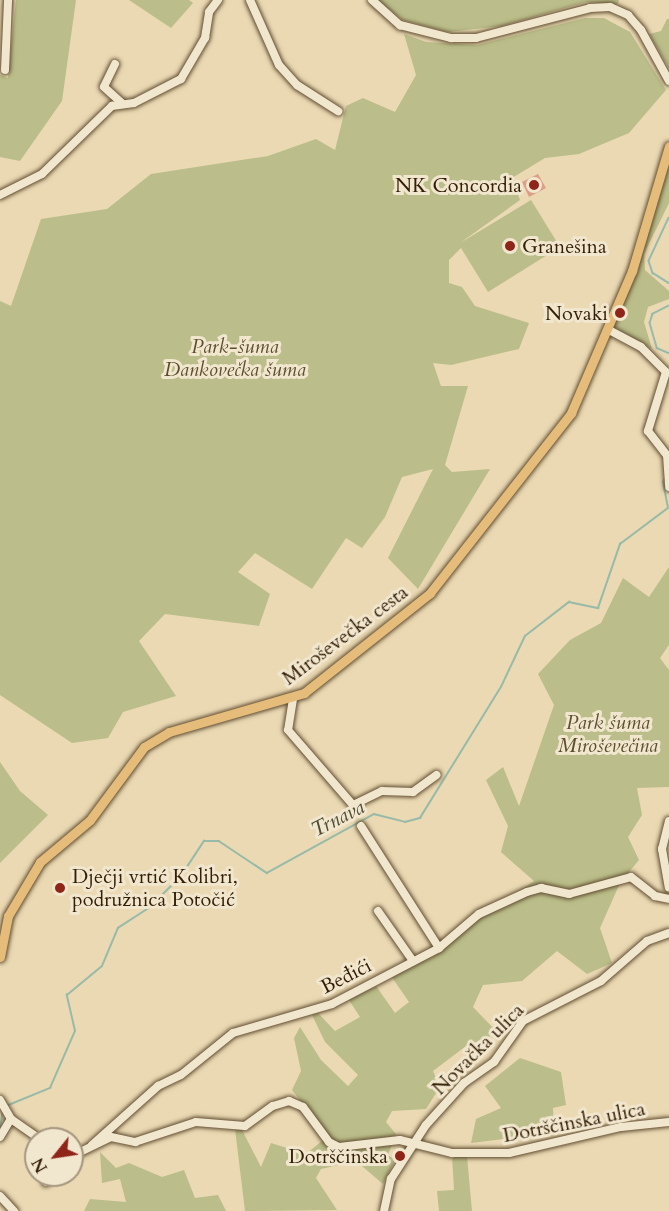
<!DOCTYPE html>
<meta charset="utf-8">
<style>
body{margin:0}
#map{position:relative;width:669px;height:1211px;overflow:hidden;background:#ead9b3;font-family:Cardo,serif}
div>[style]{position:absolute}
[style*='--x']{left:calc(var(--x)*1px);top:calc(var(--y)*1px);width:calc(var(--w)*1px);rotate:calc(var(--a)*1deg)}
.green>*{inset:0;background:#bbbe8a}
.stream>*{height:1.5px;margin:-0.75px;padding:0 0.75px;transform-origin:0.75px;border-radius:0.75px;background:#98baa8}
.building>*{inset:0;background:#dd9e89}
.roads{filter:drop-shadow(0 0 2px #614d31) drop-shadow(0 0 2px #614d31)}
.minor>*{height:8px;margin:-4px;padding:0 4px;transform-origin:4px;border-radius:4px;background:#f1e6ce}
.major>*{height:9px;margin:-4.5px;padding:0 4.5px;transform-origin:4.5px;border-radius:4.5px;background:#e5bc7a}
.dots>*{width:16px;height:16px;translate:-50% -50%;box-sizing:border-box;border:3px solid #f1e6ce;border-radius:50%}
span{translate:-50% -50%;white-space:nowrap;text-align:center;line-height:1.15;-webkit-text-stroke:6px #f1e6ce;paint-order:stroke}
.poi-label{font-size:20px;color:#331e06}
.right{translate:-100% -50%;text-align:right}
.left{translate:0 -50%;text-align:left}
.park-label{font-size:20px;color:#5c4e2e;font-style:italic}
.street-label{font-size:20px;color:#331e06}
.water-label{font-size:21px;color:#514d37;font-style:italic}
.north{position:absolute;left:24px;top:1127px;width:60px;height:60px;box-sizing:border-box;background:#f1e6ce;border:2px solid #a5967e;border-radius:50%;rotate:240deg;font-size:16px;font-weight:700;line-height:24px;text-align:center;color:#331e06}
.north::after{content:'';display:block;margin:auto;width:21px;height:27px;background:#8f2418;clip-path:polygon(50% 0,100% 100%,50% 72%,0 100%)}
</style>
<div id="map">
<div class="green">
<i style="clip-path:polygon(16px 0,76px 0,62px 101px,20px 161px,0 157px,0 75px,8px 78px)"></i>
<i style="clip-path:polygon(129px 0,189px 0,193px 3px,171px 28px)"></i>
<i style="clip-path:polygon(378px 0,619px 0,618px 4px,586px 2px,502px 26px,448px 32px,403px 20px)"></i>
<i style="clip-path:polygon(585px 18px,604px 18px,630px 32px,666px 90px,629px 133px,579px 154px,545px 158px,512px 178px,520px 200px,460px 243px,531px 200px,560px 247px,488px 292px,461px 248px,449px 260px,449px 283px,462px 287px,475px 306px,529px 323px,519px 349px,451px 365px,433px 363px,441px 386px,468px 386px,445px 465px,452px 472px,490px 469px,418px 589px,388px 558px,433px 469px,402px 477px,385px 517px,362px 548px,346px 538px,312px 589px,255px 553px,238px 572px,270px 594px,259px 626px,165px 614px,139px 641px,176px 696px,123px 712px,108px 738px,72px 743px,0 695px,0 301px,11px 306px,41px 219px,107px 209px,151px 174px,268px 156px,316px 139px,335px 150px,346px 106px,363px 98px,395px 112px,416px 75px,404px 34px,426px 42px,477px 45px)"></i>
<i style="clip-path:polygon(667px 19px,669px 19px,669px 68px,649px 34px,661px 31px)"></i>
<i style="clip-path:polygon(669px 156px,669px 203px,644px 254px,645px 270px,669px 291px,669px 299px,648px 307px,644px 322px,652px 349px,612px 326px,653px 219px)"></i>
<i style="clip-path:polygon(669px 567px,669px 645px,660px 658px,669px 670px,669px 787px,637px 788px,642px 815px,628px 837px,639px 860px,620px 883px,600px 928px,612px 963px,587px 974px,557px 951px,522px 981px,483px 985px,473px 1007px,498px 1033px,466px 1046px,433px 1071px,440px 1087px,426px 1109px,392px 1111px,386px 1122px,396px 1134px,388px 1155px,395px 1160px,383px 1184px,356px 1161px,321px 1169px,316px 1178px,337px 1210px,245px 1211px,235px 1129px,242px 1130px,261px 1167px,271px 1143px,306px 1154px,328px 1136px,292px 1090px,301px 1071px,294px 1038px,300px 1027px,321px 1060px,348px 1086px,358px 1075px,325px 1042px,312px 1015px,318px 1013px,335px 1031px,360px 1017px,349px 1000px,376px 986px,395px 1013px,409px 1002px,391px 976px,534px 881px,501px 852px,508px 826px,486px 780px,503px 767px,519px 806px,554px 705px,538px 674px,570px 640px,601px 623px,623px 578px,649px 597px)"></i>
<i style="clip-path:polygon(0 762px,20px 791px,48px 815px,0 863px)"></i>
<i style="clip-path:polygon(520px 1058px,561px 1072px,566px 1105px,553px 1108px,554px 1133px,471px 1143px,476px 1119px,501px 1108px,485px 1086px)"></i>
<i style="clip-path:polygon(100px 1152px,116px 1168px,129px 1163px,162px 1177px,184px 1170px,195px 1198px,218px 1195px,226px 1211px,84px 1211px,90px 1199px,126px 1202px,120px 1179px,102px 1183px)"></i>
<i style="clip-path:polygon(452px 1156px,467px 1156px,472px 1211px,439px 1211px,437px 1191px,454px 1190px)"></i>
</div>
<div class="stream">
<i style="--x:669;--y:218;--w:47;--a:114.9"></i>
<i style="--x:649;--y:261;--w:13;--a:72"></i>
<i style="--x:653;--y:273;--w:19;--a:32"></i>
<i style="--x:669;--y:306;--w:18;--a:153"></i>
<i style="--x:653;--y:314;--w:9;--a:108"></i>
<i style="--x:650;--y:323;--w:26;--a:74"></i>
<i style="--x:657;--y:348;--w:13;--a:23"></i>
<i style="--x:6;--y:1106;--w:48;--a:-22.2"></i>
<i style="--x:50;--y:1088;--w:62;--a:-66.3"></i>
<i style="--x:75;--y:1031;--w:37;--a:-103"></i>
<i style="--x:67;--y:995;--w:45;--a:-39.6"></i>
<i style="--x:102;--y:966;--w:41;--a:-67.2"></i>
<i style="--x:118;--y:928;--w:38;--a:-33"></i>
<i style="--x:150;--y:907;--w:44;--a:-45"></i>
<i style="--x:181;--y:876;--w:42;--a:-56.7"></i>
<i style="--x:204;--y:841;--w:15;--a:0"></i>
<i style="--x:219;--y:841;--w:58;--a:33.7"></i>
<i style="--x:267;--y:873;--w:122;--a:-28.9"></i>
<i style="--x:374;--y:814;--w:32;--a:14"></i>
<i style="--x:405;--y:822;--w:16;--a:-15"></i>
<i style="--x:420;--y:818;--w:154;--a:-58.3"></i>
<i style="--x:501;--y:687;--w:56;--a:-64.8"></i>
<i style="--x:525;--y:636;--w:56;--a:-37.7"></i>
<i style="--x:569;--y:602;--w:30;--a:12"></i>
<i style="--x:598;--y:608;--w:68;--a:-71"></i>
<i style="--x:620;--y:544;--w:60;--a:-36.9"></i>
<i style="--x:668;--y:508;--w:26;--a:-101"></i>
<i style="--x:663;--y:482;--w:7;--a:-63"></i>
<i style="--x:0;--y:1127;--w:17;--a:-80"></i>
</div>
<div class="building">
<i style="clip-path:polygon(538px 174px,546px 188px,529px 197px,522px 182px)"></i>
</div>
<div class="roads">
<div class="minor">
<i style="--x:250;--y:0;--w:71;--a:66"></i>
<i style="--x:279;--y:65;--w:27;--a:48"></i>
<i style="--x:297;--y:85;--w:49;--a:32.4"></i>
<i style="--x:372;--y:0;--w:38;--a:42"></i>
<i style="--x:400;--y:25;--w:53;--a:14.3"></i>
<i style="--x:451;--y:38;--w:25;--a:0"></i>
<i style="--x:476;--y:38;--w:118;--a:-14.7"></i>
<i style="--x:590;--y:8;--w:20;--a:-3"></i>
<i style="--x:610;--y:7;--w:20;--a:24"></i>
<i style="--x:628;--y:15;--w:20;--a:49"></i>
<i style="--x:641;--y:30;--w:58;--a:61.2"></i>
<i style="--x:115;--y:64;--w:25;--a:116"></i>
<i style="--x:104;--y:87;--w:25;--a:42"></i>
<i style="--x:5;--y:70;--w:70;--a:-87.5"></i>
<i style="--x:0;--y:195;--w:47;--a:-26.6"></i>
<i style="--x:42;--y:174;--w:98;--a:-44.2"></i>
<i style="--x:112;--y:106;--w:22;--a:-8"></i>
<i style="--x:134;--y:103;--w:53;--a:-27.1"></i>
<i style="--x:181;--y:79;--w:48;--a:-59.7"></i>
<i style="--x:205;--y:38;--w:26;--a:-81"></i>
<i style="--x:209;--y:12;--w:15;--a:-53"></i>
<i style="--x:609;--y:330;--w:36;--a:28"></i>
<i style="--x:641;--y:347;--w:35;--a:45"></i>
<i style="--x:666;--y:372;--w:62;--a:107"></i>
<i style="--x:648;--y:431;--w:31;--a:52"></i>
<i style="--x:667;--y:455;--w:32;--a:86"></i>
<i style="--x:293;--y:699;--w:31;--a:99"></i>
<i style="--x:288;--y:730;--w:99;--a:49.1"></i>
<i style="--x:353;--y:805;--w:32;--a:-26"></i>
<i style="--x:382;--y:791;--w:31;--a:2"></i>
<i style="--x:413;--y:792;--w:29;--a:-36"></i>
<i style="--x:669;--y:821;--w:29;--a:104"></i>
<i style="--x:662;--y:849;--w:39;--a:80"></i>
<i style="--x:361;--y:826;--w:145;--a:57.4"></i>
<i style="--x:378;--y:911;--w:61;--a:55"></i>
<i style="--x:0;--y:1100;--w:22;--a:60"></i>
<i style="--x:11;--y:1119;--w:35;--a:35"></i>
<i style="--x:0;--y:1137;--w:21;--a:-59"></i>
<i style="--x:92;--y:1145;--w:89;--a:-41.8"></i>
<i style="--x:158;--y:1086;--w:25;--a:-26"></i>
<i style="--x:181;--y:1075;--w:67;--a:-38.9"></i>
<i style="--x:233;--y:1033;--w:103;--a:-16.3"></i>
<i style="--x:332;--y:1004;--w:121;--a:-27.6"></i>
<i style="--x:439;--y:948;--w:52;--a:-40.4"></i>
<i style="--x:479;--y:914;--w:53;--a:-24.6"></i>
<i style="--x:527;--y:892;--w:15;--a:-16"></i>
<i style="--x:541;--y:888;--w:29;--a:12"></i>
<i style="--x:569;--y:894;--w:64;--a:-15.3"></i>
<i style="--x:631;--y:877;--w:31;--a:38"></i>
<i style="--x:655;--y:896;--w:14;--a:12"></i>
<i style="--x:72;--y:1156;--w:43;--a:-26"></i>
<i style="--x:111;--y:1137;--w:25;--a:12"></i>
<i style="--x:135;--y:1142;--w:64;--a:-18.2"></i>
<i style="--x:196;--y:1122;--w:49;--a:4.7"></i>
<i style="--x:245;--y:1126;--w:34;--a:-36"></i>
<i style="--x:273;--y:1106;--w:17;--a:-17"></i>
<i style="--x:289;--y:1101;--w:15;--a:23"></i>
<i style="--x:303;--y:1107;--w:44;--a:53.4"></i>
<i style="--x:329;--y:1142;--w:11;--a:27"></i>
<i style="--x:339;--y:1147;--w:61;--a:-6.5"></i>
<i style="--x:400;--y:1140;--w:54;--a:14"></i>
<i style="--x:452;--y:1153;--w:57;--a:0"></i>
<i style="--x:509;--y:1153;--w:115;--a:-13.1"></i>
<i style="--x:621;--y:1127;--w:48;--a:-5.9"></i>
<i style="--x:46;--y:1182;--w:10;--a:-45"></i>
<i style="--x:0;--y:1196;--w:21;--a:47"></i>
<i style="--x:384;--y:1211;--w:33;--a:-78"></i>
<i style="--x:391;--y:1179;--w:64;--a:-57.1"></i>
<i style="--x:426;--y:1125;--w:57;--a:-47.9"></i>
<i style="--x:464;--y:1083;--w:37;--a:-35"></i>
<i style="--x:494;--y:1062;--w:50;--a:-54.7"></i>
<i style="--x:523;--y:1021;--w:88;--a:-27.1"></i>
<i style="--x:601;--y:981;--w:61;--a:-41"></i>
<i style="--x:647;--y:941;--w:23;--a:-20"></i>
</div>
<div class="major">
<i style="--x:0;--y:957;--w:42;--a:-79"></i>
<i style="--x:8;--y:916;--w:63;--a:-59.3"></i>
<i style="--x:40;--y:862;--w:65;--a:-40"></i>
<i style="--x:90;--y:820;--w:91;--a:-53.5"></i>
<i style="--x:144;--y:747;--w:29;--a:-31"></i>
<i style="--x:169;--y:732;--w:141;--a:-16.1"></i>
<i style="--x:304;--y:693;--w:161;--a:-38.4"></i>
<i style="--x:430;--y:593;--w:229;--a:-51.9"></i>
<i style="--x:571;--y:413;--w:155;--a:-66.8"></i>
<i style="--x:632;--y:271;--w:130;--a:-73.5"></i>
</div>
</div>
<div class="dots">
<i style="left:534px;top:185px;background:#8f2418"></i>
<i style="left:510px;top:246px;background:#8f2418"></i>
<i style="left:620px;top:313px;background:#8f2418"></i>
<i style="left:60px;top:888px;background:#8f2418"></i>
<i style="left:400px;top:1156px;background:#8f2418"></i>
</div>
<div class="poi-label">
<span class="right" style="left:522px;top:185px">NK Concordia</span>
<span class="left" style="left:522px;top:246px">Granešina</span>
<span class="right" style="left:608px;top:313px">Novaki</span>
<span class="left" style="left:72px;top:888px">Dječji vrtić Kolibri,<br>podružnica Potočić</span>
<span class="right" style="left:388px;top:1156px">Dotrščinska</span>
</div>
<div class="park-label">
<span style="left:235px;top:358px">Park-šuma<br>Dankovečka šuma</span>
<span style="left:608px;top:734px">Park šuma<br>Miroševečina</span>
</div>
<div class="street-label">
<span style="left:345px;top:635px;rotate:-37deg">Miroševečka cesta</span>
<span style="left:346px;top:976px;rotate:-27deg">Beđići</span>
<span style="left:478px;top:1049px;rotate:-45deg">Novačka ulica</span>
<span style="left:574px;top:1122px;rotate:-11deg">Dotrščinska ulica</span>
</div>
<div class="water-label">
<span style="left:338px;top:819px;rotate:-27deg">Trnava</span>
</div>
<div class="north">N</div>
</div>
